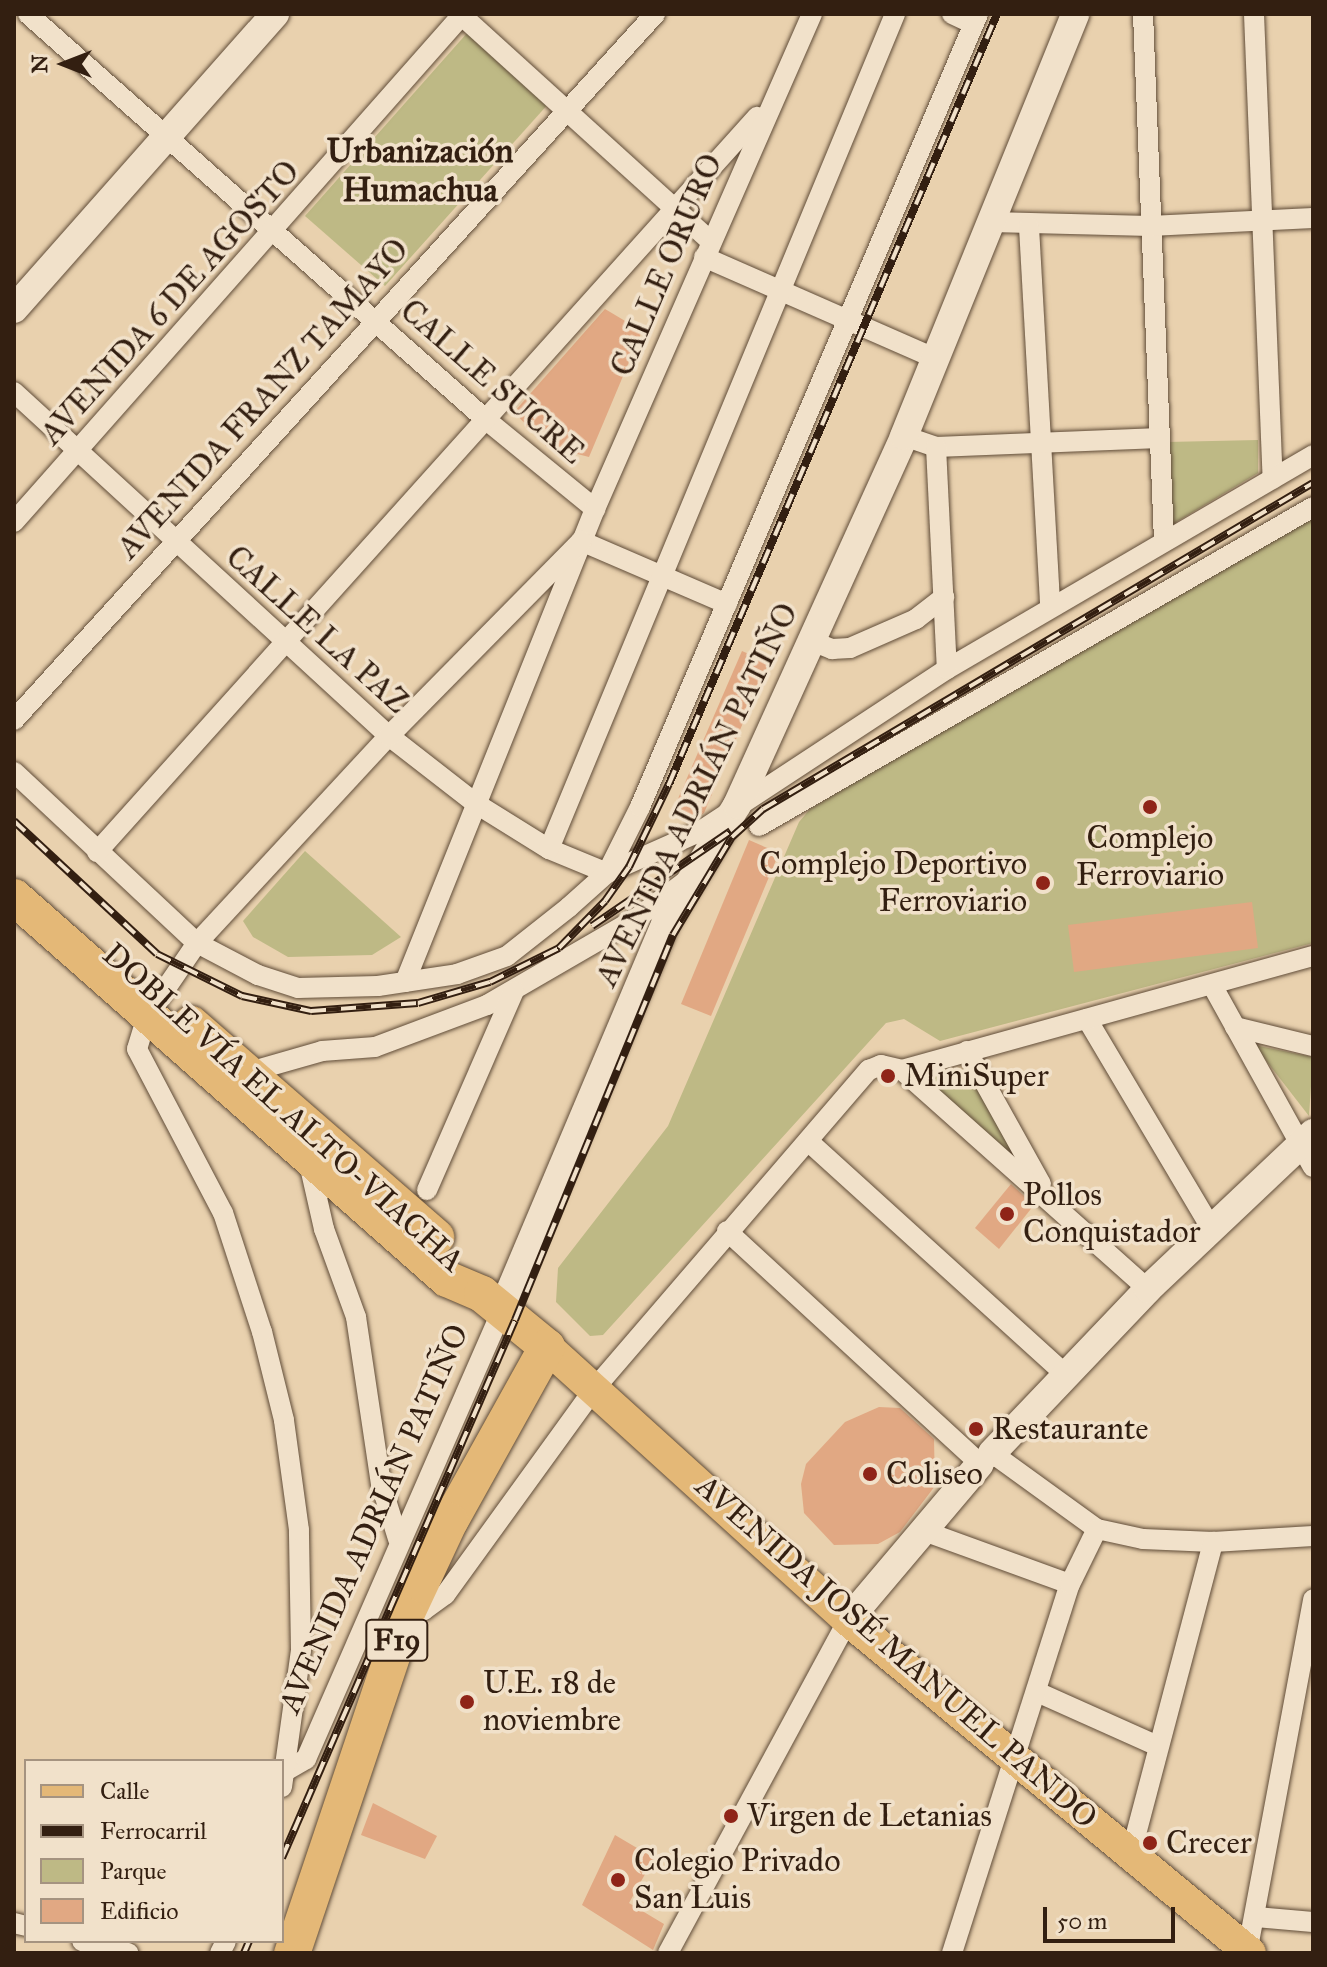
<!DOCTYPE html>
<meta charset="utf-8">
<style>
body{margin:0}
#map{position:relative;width:1327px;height:1967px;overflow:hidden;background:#e9d1ae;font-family:"IM FELL Great Primer",serif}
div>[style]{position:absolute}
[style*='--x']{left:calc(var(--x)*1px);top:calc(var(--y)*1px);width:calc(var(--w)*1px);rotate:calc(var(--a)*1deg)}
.green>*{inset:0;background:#beb985}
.building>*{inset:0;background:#e1a883}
.roads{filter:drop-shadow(0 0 2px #604c38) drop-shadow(0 0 2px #604c38)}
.street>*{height:20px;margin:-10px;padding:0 10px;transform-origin:10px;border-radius:10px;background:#f1e1ca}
.secondary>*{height:28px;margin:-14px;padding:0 14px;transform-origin:14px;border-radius:14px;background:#f1e1ca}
.primary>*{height:32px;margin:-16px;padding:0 16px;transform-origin:16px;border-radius:16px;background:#e4b877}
.highway>*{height:36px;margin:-18px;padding:0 18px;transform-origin:18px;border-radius:18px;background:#e4b877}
.rail>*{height:8px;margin-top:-4px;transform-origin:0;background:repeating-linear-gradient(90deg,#f1e1ca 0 15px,#331f11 0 30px);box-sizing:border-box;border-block:2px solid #331f11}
.dots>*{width:22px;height:22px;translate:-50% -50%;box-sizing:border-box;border:4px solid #f1e1ca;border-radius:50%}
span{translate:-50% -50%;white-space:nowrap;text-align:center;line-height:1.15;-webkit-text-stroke:7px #f1e1ca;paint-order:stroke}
.shield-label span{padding:2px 6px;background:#f1e1ca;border:2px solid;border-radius:6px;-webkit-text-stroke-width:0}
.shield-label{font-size:30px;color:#331f11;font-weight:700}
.street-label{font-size:32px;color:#331f11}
.poi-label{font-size:32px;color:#331f11}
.right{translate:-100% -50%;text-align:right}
.left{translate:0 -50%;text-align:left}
.neighbourhood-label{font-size:34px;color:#331f11;font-weight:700}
.frame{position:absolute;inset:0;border:16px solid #331f11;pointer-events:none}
.legend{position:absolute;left:24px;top:1759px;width:260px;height:184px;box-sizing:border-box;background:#f1e1ca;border:2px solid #a59380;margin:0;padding:10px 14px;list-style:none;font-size:24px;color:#331f11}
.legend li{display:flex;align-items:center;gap:16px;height:40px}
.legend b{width:40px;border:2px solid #a59380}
.north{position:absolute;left:24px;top:24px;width:80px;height:80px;-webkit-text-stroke:6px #f1e1ca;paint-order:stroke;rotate:270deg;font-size:22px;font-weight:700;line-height:32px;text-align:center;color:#331f11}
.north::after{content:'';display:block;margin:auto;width:28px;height:36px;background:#331f11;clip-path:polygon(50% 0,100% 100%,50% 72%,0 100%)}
.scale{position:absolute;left:1043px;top:1907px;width:132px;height:36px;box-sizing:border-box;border:4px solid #331f11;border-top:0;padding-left:10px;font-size:24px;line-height:28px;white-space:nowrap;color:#331f11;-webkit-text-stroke:6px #f1e1ca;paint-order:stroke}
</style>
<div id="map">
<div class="green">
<i style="clip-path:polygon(468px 32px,550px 102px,385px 286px,305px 216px)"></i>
<i style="clip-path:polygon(1258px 440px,1258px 473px,1173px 524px,1167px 442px)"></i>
<i style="clip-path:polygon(1313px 508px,1313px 943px,940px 1041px,904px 1019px,886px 1023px,603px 1335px,590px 1336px,556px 1302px,558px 1268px,668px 1126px,799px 822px,810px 809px)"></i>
<i style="clip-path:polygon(305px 851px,401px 937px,372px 955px,288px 957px,253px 937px,243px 921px)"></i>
<i style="clip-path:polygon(1254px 1045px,1313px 1057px,1309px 1116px)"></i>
<i style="clip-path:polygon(971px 1068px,1031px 1172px,921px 1080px)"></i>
</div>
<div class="building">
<i style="clip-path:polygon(605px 309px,642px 331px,589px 457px,546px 446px,514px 412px)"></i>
<i style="clip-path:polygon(742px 651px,769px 663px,704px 813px,696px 818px,674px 808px)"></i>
<i style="clip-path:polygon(749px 840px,779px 853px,711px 1016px,681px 1004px)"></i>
<i style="clip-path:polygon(1252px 902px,1258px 948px,1074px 972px,1068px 925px)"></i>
<i style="clip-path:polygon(1011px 1184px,1034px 1205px,999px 1249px,975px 1228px)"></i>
<i style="clip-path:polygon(879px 1407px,900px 1408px,934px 1439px,935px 1486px,900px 1532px,878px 1544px,834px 1545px,804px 1513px,801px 1484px,806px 1464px,845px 1422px)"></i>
<i style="clip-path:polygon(373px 1803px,437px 1836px,425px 1859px,361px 1835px)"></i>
<i style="clip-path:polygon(615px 1835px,654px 1858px,629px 1903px,664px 1924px,653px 1950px,582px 1905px)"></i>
</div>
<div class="roads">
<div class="street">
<i style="--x:28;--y:14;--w:609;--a:41.54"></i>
<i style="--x:484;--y:418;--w:144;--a:39.3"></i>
<i style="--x:460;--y:14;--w:336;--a:42.2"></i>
<i style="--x:952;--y:14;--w:23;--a:25"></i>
<i style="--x:1143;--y:14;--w:527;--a:87.72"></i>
<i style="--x:1254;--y:14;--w:465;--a:87.7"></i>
<i style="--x:991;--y:222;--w:159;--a:1.4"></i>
<i style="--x:1150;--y:226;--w:163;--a:-2.8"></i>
<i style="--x:1029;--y:227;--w:380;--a:86.8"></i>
<i style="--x:704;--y:257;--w:253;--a:23.7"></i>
<i style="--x:14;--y:392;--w:509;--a:42.53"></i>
<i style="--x:389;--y:736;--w:109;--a:37.9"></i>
<i style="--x:475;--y:803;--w:87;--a:31.9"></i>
<i style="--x:549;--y:849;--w:63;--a:22.5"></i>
<i style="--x:607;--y:873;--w:101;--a:-24"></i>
<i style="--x:699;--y:832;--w:297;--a:-33.3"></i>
<i style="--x:947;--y:669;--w:424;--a:-30.3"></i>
<i style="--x:904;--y:436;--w:34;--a:19"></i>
<i style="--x:936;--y:447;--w:224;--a:-2.3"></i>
<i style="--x:936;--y:447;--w:222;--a:87.2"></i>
<i style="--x:14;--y:522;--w:678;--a:-48.53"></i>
<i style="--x:581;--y:541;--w:159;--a:23.3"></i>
<i style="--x:812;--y:641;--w:22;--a:22"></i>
<i style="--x:832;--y:649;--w:18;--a:-3"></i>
<i style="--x:850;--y:648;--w:72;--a:-23.7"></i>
<i style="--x:916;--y:619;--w:36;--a:-38"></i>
<i style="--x:14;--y:720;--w:954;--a:-47.76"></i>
<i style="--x:14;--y:772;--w:250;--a:43.1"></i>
<i style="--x:197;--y:943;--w:69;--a:27.7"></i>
<i style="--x:258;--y:975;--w:42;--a:18"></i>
<i style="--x:298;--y:988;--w:80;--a:-1.4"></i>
<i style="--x:378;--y:986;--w:80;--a:-8.6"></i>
<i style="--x:457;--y:974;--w:53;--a:-19.8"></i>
<i style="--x:507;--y:956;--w:79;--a:-38.3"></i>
<i style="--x:569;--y:907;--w:51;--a:-41.8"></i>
<i style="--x:607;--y:873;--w:74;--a:-63.4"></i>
<i style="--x:640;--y:807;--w:862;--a:-66.91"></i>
<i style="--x:759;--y:826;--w:639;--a:-29.93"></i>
<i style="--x:549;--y:849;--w:904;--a:-67.49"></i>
<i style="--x:97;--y:852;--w:988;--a:-48.08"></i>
<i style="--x:405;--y:982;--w:510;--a:-68.12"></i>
<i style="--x:595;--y:509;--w:540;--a:-66.33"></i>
<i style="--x:1212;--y:985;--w:208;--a:61"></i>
<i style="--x:1087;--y:1019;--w:243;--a:59.3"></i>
<i style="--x:1235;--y:1027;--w:80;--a:13.7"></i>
<i style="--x:967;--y:1051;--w:152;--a:60.9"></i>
<i style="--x:902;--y:1070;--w:427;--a:-15.5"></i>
<i style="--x:249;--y:1072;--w:76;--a:-16"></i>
<i style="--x:322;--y:1051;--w:53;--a:-4.3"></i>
<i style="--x:375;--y:1047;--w:120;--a:-20.6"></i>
<i style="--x:487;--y:1005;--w:173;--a:-30.1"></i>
<i style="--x:637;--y:918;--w:61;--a:-37.1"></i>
<i style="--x:808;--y:1141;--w:347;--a:42.2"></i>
<i style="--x:309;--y:1163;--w:68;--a:77.2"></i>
<i style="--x:324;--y:1229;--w:94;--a:70"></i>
<i style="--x:356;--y:1317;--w:169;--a:81.5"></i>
<i style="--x:381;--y:1484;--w:58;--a:72.8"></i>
<i style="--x:427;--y:1190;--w:217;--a:-66.4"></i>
<i style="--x:727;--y:1231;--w:344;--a:42.6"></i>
<i style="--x:980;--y:1464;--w:16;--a:-43"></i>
<i style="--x:992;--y:1453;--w:130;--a:35.9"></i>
<i style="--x:1097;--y:1529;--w:47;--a:12.3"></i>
<i style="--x:1143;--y:1539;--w:70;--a:2.5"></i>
<i style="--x:1213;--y:1542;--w:100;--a:-3.4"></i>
<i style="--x:924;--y:1531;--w:155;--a:20"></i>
<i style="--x:406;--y:1615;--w:19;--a:-16"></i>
<i style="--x:424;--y:1610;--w:26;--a:-36"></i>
<i style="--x:445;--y:1595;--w:256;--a:-54.1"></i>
<i style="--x:595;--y:1388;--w:420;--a:-49.3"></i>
<i style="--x:869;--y:1070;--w:13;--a:-23"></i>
<i style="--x:881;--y:1065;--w:22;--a:13"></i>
<i style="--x:902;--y:1070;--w:329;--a:41.7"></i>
<i style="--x:1037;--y:1692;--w:133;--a:24.1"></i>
<i style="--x:287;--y:1770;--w:22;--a:-30"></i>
<i style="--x:306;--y:1759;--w:490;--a:-66.4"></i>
<i style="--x:282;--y:1787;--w:138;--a:-82.1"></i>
<i style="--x:301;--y:1650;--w:120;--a:-91"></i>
<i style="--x:299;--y:1530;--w:111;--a:-97.8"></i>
<i style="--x:284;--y:1420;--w:91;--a:-104"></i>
<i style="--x:262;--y:1332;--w:125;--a:-108.1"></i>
<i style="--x:223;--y:1213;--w:185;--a:-117.7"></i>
<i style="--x:137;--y:1049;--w:34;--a:-73"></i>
<i style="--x:147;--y:1016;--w:88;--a:-55.6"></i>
<i style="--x:197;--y:943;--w:282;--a:-47.2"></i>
<i style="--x:389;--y:736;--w:274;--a:-45.4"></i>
<i style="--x:1131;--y:1853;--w:322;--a:-75.2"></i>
<i style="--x:1256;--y:1917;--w:57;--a:5"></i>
<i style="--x:14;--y:1923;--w:12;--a:14"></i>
<i style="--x:82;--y:1941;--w:48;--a:14.6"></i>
<i style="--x:220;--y:1953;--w:13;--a:-63"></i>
<i style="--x:668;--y:1953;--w:379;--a:-61.6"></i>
<i style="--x:952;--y:1953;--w:387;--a:-72.3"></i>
<i style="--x:1070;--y:1584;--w:61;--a:-63.9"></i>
<i style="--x:1247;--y:1953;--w:360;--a:-79.4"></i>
</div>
<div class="secondary">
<i style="--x:14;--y:309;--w:394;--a:-48.5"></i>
<i style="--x:502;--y:1310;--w:422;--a:-67.1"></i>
<i style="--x:666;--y:921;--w:136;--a:-58.5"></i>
<i style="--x:737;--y:805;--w:405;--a:-65.6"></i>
<i style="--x:904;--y:436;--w:455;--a:-67.9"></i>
<i style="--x:992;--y:1453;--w:226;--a:-46.4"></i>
<i style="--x:1148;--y:1289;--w:227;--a:-43.4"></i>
<i style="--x:848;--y:1620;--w:204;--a:-49.8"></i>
</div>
<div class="primary">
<i style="--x:547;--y:1347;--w:406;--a:42.2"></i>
<i style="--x:848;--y:1620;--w:522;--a:39.64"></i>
</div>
<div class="highway">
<i style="--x:14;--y:897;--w:577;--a:41.42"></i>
<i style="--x:447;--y:1279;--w:38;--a:23"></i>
<i style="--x:482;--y:1294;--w:84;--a:39.2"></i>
<i style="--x:547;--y:1347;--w:199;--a:119.1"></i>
<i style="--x:450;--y:1521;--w:104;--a:115.1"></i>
<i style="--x:406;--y:1615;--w:357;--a:108.6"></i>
<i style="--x:191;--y:1024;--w:325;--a:41"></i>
</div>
</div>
<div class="rail">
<i style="--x:14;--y:821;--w:195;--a:42.9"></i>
<i style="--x:157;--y:954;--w:95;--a:26.3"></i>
<i style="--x:242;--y:996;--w:71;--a:12.3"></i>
<i style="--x:311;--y:1011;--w:107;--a:-4.3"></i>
<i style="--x:418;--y:1003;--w:75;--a:-16.3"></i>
<i style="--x:490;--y:982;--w:77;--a:-26.2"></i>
<i style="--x:559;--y:948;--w:66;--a:-45.6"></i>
<i style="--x:605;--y:901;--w:42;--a:-54.8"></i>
<i style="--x:629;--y:867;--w:92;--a:-64.3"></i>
<i style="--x:669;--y:784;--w:837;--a:-66.93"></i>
<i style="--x:592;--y:926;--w:168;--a:-34.4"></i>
<i style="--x:282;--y:1858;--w:586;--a:-66.58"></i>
<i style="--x:515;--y:1320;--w:416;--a:-67.7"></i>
<i style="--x:673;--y:935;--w:114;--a:-59"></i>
<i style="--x:732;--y:837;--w:42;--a:-42.1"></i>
<i style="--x:763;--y:809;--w:639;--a:-30.66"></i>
<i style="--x:244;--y:1953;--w:13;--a:-67"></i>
</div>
<div class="dots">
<i style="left:1150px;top:807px;background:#8f2418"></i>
<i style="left:1043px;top:883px;background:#8f2418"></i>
<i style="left:888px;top:1076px;background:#8f2418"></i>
<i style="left:1007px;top:1214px;background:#8f2418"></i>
<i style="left:976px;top:1429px;background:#8f2418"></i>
<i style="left:870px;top:1474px;background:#8f2418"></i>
<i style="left:467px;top:1702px;background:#8f2418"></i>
<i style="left:731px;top:1816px;background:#8f2418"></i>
<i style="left:1150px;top:1843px;background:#8f2418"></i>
<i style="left:618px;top:1880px;background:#8f2418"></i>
</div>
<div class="shield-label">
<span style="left:397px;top:1640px">F19</span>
</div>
<div class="street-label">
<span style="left:667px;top:265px;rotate:-67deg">CALLE ORURO</span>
<span style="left:170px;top:303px;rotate:-48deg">AVENIDA 6 DE AGOSTO</span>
<span style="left:492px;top:382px;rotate:41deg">CALLE SUCRE</span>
<span style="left:263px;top:399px;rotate:-48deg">AVENIDA FRANZ TAMAYO</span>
<span style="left:317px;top:630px;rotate:42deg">CALLE LA PAZ</span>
<span style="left:697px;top:795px;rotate:-64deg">AVENIDA ADRIÁN PATIÑO</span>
<span style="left:283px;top:1108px;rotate:42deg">DOBLE VÍA EL ALTO-VIACHA</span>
<span style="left:374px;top:1519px;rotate:-66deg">AVENIDA ADRIÁN PATIÑO</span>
<span style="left:896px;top:1652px;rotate:41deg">AVENIDA JOSÉ MANUEL PANDO</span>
</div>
<div class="poi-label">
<span style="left:1150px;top:857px">Complejo<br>Ferroviario</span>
<span class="right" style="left:1027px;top:883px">Complejo Deportivo<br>Ferroviario</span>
<span class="left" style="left:904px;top:1076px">MiniSuper</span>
<span class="left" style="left:1023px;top:1214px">Pollos<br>Conquistador</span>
<span class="left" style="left:992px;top:1429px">Restaurante</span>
<span class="left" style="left:886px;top:1474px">Coliseo</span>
<span class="left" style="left:483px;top:1702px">U.E. 18 de<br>noviembre</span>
<span class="left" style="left:747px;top:1816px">Virgen de Letanias</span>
<span class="left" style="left:1166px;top:1843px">Crecer</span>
<span class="left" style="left:634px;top:1880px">Colegio Privado<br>San Luis</span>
</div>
<div class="neighbourhood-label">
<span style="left:420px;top:170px">Urbanización<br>Humachua</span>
</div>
<div class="frame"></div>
<ul class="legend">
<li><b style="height:10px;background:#e4b877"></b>Calle</li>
<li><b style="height:10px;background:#331f11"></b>Ferrocarril</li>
<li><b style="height:22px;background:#beb985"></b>Parque</li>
<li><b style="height:22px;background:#e1a883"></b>Edificio</li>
</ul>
<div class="north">N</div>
<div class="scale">50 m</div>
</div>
